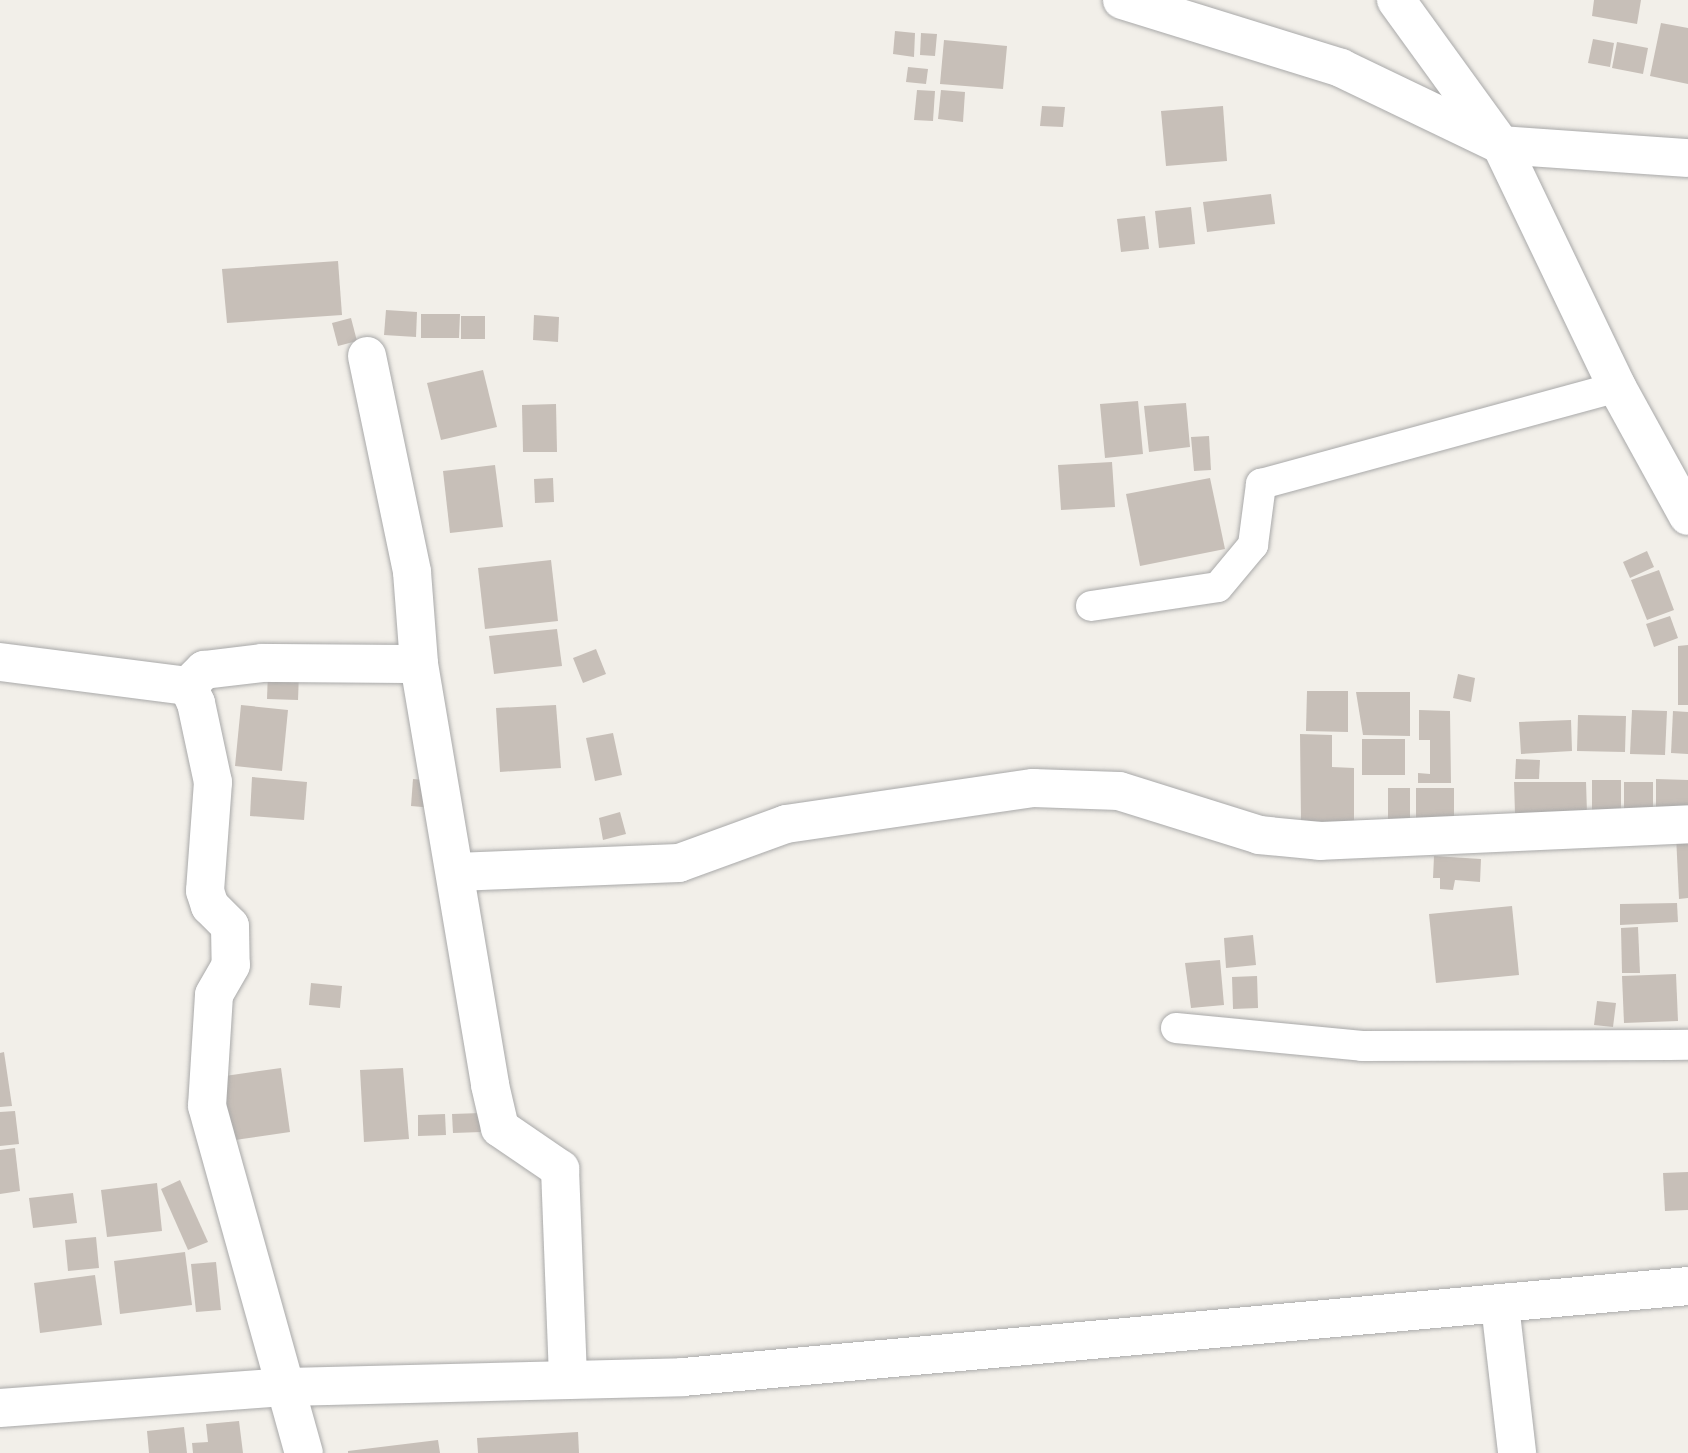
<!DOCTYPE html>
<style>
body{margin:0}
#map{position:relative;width:1688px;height:1453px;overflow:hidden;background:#f2efe9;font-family:"Public Sans",sans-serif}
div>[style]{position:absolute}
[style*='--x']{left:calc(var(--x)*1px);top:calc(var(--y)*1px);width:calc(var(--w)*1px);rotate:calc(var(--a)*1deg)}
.building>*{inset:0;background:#c7bfb8}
.roads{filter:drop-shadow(0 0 2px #a9a9a9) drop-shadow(0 0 2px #a9a9a9)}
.lane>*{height:30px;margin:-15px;padding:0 15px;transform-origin:15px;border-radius:15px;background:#fff}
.street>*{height:38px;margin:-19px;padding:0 19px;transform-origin:19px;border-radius:19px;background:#fff}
span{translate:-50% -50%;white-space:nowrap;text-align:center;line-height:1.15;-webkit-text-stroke:5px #fff;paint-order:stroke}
</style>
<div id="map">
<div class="building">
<i style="clip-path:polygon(1594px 0,1641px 0,1637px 24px,1592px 16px)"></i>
<i style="clip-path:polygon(1661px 23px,1688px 28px,1688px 84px,1650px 76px)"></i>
<i style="clip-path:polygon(895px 31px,915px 33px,914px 57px,893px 54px)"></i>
<i style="clip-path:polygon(921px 33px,937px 34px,935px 56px,920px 55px)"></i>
<i style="clip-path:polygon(1593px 39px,1614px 43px,1610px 67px,1588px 63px)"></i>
<i style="clip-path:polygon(944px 40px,1007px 46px,1003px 89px,940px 84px)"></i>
<i style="clip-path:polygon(1617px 42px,1648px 48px,1643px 74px,1612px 68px)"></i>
<i style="clip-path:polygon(908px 67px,928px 69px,926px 84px,906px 82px)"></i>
<i style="clip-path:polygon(917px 90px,935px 91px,933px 121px,914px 120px)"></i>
<i style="clip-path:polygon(941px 90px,965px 92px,963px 122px,938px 119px)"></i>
<i style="clip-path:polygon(1042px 106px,1065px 107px,1063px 127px,1040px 126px)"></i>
<i style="clip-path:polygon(1223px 106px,1227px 161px,1166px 166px,1161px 111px)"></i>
<i style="clip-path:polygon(1271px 194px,1275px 224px,1207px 232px,1203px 202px)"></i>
<i style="clip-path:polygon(1191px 207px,1195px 244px,1159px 248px,1155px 211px)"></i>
<i style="clip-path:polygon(1145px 216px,1149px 249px,1121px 252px,1117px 219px)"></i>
<i style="clip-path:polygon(338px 261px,342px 315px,227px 323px,222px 269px)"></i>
<i style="clip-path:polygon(386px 310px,417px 312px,416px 337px,384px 335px)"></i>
<i style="clip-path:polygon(421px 314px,460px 314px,459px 338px,421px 338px)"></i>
<i style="clip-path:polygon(534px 315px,559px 317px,558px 342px,533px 340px)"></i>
<i style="clip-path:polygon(461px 316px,485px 316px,485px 339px,461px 339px)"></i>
<i style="clip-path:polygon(351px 318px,357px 341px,338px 346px,332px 323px)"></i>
<i style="clip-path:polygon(483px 370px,497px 427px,441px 440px,427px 383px)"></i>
<i style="clip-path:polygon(1138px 401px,1143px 454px,1105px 458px,1100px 404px)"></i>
<i style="clip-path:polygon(1186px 403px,1190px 447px,1149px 452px,1144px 406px)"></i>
<i style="clip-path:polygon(556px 404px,557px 452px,523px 452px,522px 405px)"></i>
<i style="clip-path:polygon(1209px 436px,1211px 470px,1194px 471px,1191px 437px)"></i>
<i style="clip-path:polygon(1112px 462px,1115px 507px,1061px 510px,1058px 465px)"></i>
<i style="clip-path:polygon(495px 465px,503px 527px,450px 533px,443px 471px)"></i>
<i style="clip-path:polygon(553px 478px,554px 502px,535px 503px,534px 479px)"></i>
<i style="clip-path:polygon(1210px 478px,1225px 549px,1140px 566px,1126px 494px)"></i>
<i style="clip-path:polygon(1647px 551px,1654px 567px,1630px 578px,1623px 562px)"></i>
<i style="clip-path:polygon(551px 560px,558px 621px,485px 629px,478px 568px)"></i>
<i style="clip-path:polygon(1659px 570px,1674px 610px,1647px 620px,1631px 580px)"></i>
<i style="clip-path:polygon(1670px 616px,1678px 638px,1654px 647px,1646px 624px)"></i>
<i style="clip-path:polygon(557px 629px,562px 666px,494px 674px,489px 636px)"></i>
<i style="clip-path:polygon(1688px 645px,1688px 705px,1678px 705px,1678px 646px)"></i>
<i style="clip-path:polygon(596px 649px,606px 674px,583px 683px,573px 658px)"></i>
<i style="clip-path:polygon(268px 671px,299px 673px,298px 700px,267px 699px)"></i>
<i style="clip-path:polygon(1458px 674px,1475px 678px,1471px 702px,1453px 698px)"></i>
<i style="clip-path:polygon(1307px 691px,1348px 691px,1348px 732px,1306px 731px)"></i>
<i style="clip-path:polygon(1356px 692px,1410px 692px,1410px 736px,1363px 735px)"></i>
<i style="clip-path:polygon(241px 705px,288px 710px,282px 771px,235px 766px)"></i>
<i style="clip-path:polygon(556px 705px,561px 768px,500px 772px,496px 708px)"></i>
<i style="clip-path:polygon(1419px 710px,1450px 711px,1451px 783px,1418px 783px,1418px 773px,1430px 774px,1430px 740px,1419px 740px)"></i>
<i style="clip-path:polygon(1632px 710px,1667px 711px,1665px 755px,1630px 754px)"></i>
<i style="clip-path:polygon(1673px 711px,1688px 712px,1688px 754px,1671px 753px)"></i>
<i style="clip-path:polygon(1578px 715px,1626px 716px,1625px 752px,1577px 751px)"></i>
<i style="clip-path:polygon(1571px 720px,1572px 751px,1521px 754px,1519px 722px)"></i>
<i style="clip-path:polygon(613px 733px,622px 775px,595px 781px,586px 738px)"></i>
<i style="clip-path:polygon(1300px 734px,1332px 735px,1332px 767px,1354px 768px,1354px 822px,1301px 821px)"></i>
<i style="clip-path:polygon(1362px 739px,1405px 739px,1405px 775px,1362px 775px)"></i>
<i style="clip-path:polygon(1516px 759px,1540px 760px,1539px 779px,1515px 779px)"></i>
<i style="clip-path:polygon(252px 777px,307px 782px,304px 820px,250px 816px)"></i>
<i style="clip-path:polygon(413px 779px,435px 781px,434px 808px,411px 806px)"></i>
<i style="clip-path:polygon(1656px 779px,1688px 780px,1688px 813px,1656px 813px)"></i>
<i style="clip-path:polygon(1592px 780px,1621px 780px,1621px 815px,1592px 815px)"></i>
<i style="clip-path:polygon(1514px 782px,1586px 782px,1587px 813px,1515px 814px)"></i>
<i style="clip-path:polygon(1624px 782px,1653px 782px,1653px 813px,1624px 813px)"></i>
<i style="clip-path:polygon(1388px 788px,1410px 788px,1410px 821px,1388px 821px)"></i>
<i style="clip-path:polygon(1416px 788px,1454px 788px,1454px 825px,1416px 825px)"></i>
<i style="clip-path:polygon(620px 812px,626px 834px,603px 840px,599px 818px)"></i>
<i style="clip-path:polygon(1676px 835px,1688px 835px,1688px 898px,1679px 899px)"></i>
<i style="clip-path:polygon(1434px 856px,1481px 859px,1480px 882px,1455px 880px,1453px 890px,1440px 889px,1440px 878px,1433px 878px)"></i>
<i style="clip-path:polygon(1677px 903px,1678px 922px,1620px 925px,1620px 904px)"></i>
<i style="clip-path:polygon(1512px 906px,1519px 975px,1436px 983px,1429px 914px)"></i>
<i style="clip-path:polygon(1638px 927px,1640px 973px,1622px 973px,1621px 928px)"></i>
<i style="clip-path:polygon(1253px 935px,1256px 965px,1226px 968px,1224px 938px)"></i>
<i style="clip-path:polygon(1220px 960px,1224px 1005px,1191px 1008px,1185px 963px)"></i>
<i style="clip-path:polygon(1676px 974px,1678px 1021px,1624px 1023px,1622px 976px)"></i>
<i style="clip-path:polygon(1257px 976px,1258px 1008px,1233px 1009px,1232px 977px)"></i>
<i style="clip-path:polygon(311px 983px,342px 986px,340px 1008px,309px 1005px)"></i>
<i style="clip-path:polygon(1597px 1001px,1616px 1003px,1613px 1027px,1594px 1025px)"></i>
<i style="clip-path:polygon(4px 1052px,12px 1106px,0 1107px,0 1053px)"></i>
<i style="clip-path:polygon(281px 1068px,290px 1132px,228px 1141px,218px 1077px)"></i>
<i style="clip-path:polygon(403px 1068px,409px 1139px,364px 1142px,360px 1070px)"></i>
<i style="clip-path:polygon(15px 1111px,19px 1144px,0 1146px,0 1112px)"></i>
<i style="clip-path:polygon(481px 1113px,482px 1132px,453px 1133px,452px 1114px)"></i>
<i style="clip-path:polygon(445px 1114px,446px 1135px,418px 1136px,418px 1115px)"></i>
<i style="clip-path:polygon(15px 1148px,20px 1191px,0 1194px,0 1150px)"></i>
<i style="clip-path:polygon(1688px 1172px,1688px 1210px,1665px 1211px,1663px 1173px)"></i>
<i style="clip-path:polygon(180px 1180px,208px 1242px,188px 1250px,161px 1189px)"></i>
<i style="clip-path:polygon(157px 1183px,162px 1231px,107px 1237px,101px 1190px)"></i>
<i style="clip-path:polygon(73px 1193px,77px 1223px,33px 1228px,29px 1198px)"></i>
<i style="clip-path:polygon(96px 1237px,99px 1268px,68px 1271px,65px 1240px)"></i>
<i style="clip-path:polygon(185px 1252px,192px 1305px,120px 1314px,114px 1261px)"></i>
<i style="clip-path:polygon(216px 1262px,221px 1310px,196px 1312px,191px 1264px)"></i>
<i style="clip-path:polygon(95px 1275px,102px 1325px,40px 1333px,34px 1283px)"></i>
<i style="clip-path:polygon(239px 1421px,243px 1453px,193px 1453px,192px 1443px,208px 1442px,206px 1424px)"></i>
<i style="clip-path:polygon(184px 1427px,187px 1453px,149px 1453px,147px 1431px)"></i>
<i style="clip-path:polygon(578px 1432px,579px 1453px,478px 1453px,477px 1438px)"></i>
<i style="clip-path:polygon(438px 1440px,440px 1453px,348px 1453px,348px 1451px)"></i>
</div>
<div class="roads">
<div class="lane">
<i style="--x:1091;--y:606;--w:128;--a:-8.5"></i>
<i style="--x:1218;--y:587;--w:55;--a:-50.2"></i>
<i style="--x:1253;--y:545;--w:62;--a:-82.5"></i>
<i style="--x:1261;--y:484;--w:369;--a:-15.2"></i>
<i style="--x:1176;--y:1028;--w:187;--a:5.5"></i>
<i style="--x:1362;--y:1046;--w:326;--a:-0.2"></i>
</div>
<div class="street">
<i style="--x:1122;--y:0;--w:229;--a:17.2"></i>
<i style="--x:1341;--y:68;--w:178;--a:25.7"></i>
<i style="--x:1501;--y:145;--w:268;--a:64.4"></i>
<i style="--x:1617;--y:387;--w:147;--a:61.2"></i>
<i style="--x:1396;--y:0;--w:179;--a:54.1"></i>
<i style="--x:1501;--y:145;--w:187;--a:4"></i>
<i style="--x:367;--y:356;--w:221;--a:78.2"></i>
<i style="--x:412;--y:572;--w:92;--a:85.6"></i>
<i style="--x:419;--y:664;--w:427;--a:80.4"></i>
<i style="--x:490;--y:1085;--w:44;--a:76.9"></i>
<i style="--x:500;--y:1128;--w:73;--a:34.3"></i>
<i style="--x:560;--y:1169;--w:211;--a:87.8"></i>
<i style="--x:0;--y:662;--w:190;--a:7.3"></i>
<i style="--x:188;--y:686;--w:19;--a:65"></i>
<i style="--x:196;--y:703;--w:81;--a:77.9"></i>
<i style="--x:213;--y:782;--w:109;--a:94.2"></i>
<i style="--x:205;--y:891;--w:16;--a:72"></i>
<i style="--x:210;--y:906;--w:28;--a:45"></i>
<i style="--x:230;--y:926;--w:39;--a:89"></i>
<i style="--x:231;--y:965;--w:34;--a:120"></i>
<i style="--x:214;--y:995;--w:111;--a:93.6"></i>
<i style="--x:207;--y:1106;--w:360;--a:74.4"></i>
<i style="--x:188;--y:686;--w:23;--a:-45"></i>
<i style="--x:204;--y:670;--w:58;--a:-6.9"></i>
<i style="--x:262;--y:663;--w:157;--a:0.4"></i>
<i style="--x:456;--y:872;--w:223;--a:-2.3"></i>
<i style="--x:679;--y:863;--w:114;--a:-20"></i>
<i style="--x:786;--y:824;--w:250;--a:-8.3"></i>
<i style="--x:1033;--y:788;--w:86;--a:2"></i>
<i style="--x:1119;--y:791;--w:147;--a:17.4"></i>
<i style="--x:1259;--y:835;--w:61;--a:5.6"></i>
<i style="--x:1320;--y:841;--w:368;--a:-2.6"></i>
<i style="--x:1500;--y:1305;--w:149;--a:83.4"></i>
<i style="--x:0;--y:1408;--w:288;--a:-4.2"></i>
<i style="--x:287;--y:1387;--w:396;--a:-1.4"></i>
<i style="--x:683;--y:1377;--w:1009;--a:-5.17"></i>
</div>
</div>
</div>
